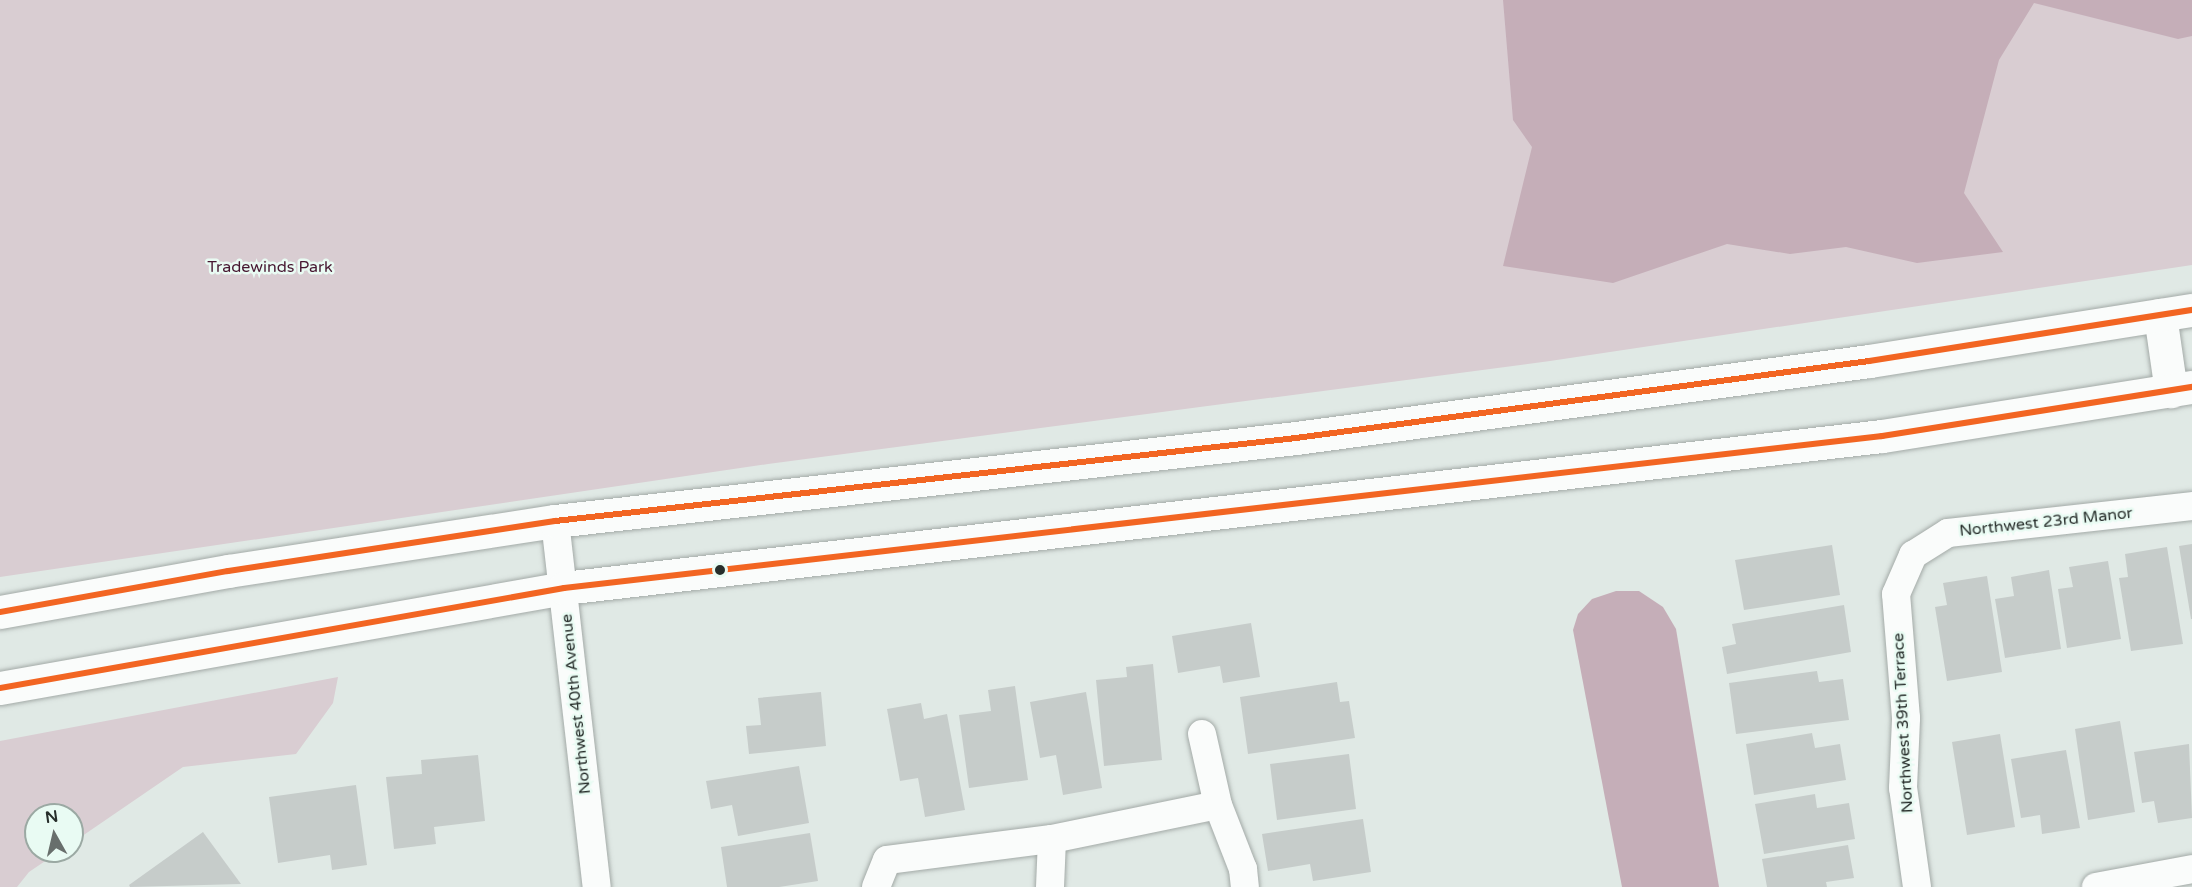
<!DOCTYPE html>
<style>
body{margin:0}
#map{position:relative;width:2192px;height:887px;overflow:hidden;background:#e0e9e5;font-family:"Varela Round",sans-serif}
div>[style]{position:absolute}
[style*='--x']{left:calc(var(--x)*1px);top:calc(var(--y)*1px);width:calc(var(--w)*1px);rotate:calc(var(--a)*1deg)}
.green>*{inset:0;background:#d9cdd2}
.water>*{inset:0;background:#c5aeb8}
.building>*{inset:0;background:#c6ccca}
.roads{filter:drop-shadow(0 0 2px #a3aaa7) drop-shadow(0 0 2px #a3aaa7)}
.street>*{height:28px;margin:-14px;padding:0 14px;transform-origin:14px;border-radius:14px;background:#fafcfb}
.secondary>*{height:33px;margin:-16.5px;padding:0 16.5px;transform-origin:16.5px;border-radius:16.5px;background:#fafcfb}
.bus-1>*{height:6px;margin:-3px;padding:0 3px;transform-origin:3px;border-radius:3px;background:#f26522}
.dots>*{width:16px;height:16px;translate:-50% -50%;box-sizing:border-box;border:3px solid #e9fbf3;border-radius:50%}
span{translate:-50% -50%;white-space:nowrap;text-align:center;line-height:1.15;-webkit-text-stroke:5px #e9fbf3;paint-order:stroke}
.park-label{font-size:16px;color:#471731}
.street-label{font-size:16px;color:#272e2b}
.north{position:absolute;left:24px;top:803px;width:60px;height:60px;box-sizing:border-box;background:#e9fbf3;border:2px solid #9ba9a3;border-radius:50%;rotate:352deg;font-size:16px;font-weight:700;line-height:24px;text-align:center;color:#272e2b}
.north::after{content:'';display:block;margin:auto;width:21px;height:27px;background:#686f6c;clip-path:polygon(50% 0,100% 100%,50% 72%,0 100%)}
</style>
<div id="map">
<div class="green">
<i style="clip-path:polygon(0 0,2192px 0,2192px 265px,1550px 361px,768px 464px,0 577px)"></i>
<i style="clip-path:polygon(338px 677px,333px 703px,296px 754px,183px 767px,72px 843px,72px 815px,36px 815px,36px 851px,60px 851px,29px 872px,17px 887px,0 887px,0 741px)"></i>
</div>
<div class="water">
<i style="clip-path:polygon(1503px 0,2192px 0,2192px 36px,2178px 39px,2034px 3px,1999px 60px,1964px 193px,2003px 252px,1917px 263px,1846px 247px,1790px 254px,1727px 244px,1613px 283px,1503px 266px,1532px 147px,1513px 120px)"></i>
<i style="clip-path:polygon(1616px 591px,1639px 591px,1663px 607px,1676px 629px,1719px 887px,1622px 887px,1573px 630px,1578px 614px,1592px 599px)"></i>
</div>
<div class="building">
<i style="clip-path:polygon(2192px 544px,2192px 619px,2191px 619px,2179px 546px)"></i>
<i style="clip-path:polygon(1832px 545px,1840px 595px,1744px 610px,1735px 560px)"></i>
<i style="clip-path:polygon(2167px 547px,2183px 644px,2131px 651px,2119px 578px,2128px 577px,2125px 554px)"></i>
<i style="clip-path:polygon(2108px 561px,2121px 639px,2067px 648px,2058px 589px,2073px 587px,2069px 567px)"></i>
<i style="clip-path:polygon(2049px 570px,2061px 649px,2005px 658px,1995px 599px,2014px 596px,2011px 577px)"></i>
<i style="clip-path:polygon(1987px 576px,2002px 672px,1947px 681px,1935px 607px,1947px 605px,1943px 583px)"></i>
<i style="clip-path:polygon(1844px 605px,1851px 652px,1727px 674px,1722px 647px,1736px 644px,1732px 624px)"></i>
<i style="clip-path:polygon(1251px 623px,1260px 677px,1223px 683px,1220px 666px,1178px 673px,1172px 636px)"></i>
<i style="clip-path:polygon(1153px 664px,1162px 760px,1104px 766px,1096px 680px,1127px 677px,1126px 667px)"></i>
<i style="clip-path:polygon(1817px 671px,1819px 682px,1843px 679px,1849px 720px,1736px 734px,1729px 683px)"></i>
<i style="clip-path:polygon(1337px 682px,1340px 702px,1349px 701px,1355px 738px,1248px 754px,1240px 697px)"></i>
<i style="clip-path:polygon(1015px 686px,1028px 780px,969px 788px,959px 715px,991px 711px,988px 690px)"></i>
<i style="clip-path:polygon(821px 692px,826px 746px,749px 754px,746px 726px,761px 725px,758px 698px)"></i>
<i style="clip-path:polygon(1086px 692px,1102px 788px,1063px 795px,1056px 755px,1040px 758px,1030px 702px)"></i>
<i style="clip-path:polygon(921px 703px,924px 719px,947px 714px,965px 810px,925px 817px,918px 778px,900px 781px,887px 709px)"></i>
<i style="clip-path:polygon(2120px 721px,2135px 812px,2088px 820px,2075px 729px)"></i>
<i style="clip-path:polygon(1812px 733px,1815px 748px,1840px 744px,1846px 780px,1754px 795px,1746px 744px)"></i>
<i style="clip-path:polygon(2000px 734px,2015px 827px,1967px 835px,1952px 742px)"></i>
<i style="clip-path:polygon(2189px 744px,2192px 818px,2158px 823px,2154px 801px,2142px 803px,2134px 752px)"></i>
<i style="clip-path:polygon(2066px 750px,2080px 828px,2042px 834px,2040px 815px,2021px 818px,2011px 759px)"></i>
<i style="clip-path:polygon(1349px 754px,1356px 809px,1277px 820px,1270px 764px)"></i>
<i style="clip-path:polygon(478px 755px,485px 821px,434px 827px,436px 844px,394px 849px,386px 777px,422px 774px,421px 760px)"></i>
<i style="clip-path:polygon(799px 766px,809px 823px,738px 836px,732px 805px,711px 809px,706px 781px)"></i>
<i style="clip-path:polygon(356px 785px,367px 865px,332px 870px,330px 855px,278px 863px,269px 797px)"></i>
<i style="clip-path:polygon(1815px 794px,1817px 808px,1849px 803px,1855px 839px,1764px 854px,1755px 804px)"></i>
<i style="clip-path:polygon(1363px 819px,1371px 872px,1313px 881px,1310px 864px,1268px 871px,1262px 834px)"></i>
<i style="clip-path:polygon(203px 832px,241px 884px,130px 887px,129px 885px)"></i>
<i style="clip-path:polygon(810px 833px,818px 881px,779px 887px,727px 887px,721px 847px)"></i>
<i style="clip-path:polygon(1848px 845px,1854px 878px,1826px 882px,1827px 887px,1767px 887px,1762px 859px)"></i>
</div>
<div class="roads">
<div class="street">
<i style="--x:555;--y:521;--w:368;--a:83.5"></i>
<i style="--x:1202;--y:734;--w:73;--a:77.3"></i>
<i style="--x:1218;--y:805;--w:69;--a:68.7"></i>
<i style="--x:1243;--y:869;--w:18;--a:84"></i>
<i style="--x:876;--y:887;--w:29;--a:-68"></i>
<i style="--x:887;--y:860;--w:166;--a:-7.3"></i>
<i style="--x:1052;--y:839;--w:169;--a:-11.6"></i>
<i style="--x:1050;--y:887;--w:48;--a:-87.6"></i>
<i style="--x:1917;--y:887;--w:100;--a:-98"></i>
<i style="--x:1903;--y:788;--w:70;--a:-87.5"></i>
<i style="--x:1906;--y:718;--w:124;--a:-94.6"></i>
<i style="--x:1896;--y:594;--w:43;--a:-66.4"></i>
<i style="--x:1913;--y:555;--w:41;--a:-32.2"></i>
<i style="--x:1948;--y:533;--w:245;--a:-6.3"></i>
<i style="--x:2096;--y:887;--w:98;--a:-10.6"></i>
</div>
<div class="secondary">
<i style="--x:2160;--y:315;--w:77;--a:81.8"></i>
<i style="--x:0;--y:612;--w:232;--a:-10.2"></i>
<i style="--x:228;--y:571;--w:331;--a:-8.7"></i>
<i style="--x:555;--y:521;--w:746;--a:-6.39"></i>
<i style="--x:1296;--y:438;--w:578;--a:-7.65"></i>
<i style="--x:1869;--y:361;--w:327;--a:-9"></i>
<i style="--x:0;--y:688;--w:573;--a:-10.05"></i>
<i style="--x:564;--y:588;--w:1327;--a:-6.58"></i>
<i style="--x:1882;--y:436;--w:314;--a:-9"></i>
</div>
</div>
<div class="bus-1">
<i style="--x:0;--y:612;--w:232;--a:-10.2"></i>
<i style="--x:228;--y:571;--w:331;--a:-8.7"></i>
<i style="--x:555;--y:521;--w:746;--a:-6.39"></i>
<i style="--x:1296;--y:438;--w:578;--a:-7.65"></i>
<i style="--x:1869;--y:361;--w:327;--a:-9"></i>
<i style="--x:0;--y:688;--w:573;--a:-10.05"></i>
<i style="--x:564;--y:588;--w:1327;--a:-6.58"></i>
<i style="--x:1882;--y:436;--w:314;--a:-9"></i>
</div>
<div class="dots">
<i style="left:720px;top:570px;background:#272e2b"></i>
</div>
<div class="park-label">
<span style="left:270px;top:267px">Tradewinds Park</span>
</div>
<div class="street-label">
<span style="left:2046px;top:522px;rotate:-6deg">Northwest 23rd Manor</span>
<span style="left:576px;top:704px;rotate:-96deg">Northwest 40th Avenue</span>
<span style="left:1903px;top:723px;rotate:-93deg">Northwest 39th Terrace</span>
</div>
<div class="north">N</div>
</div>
